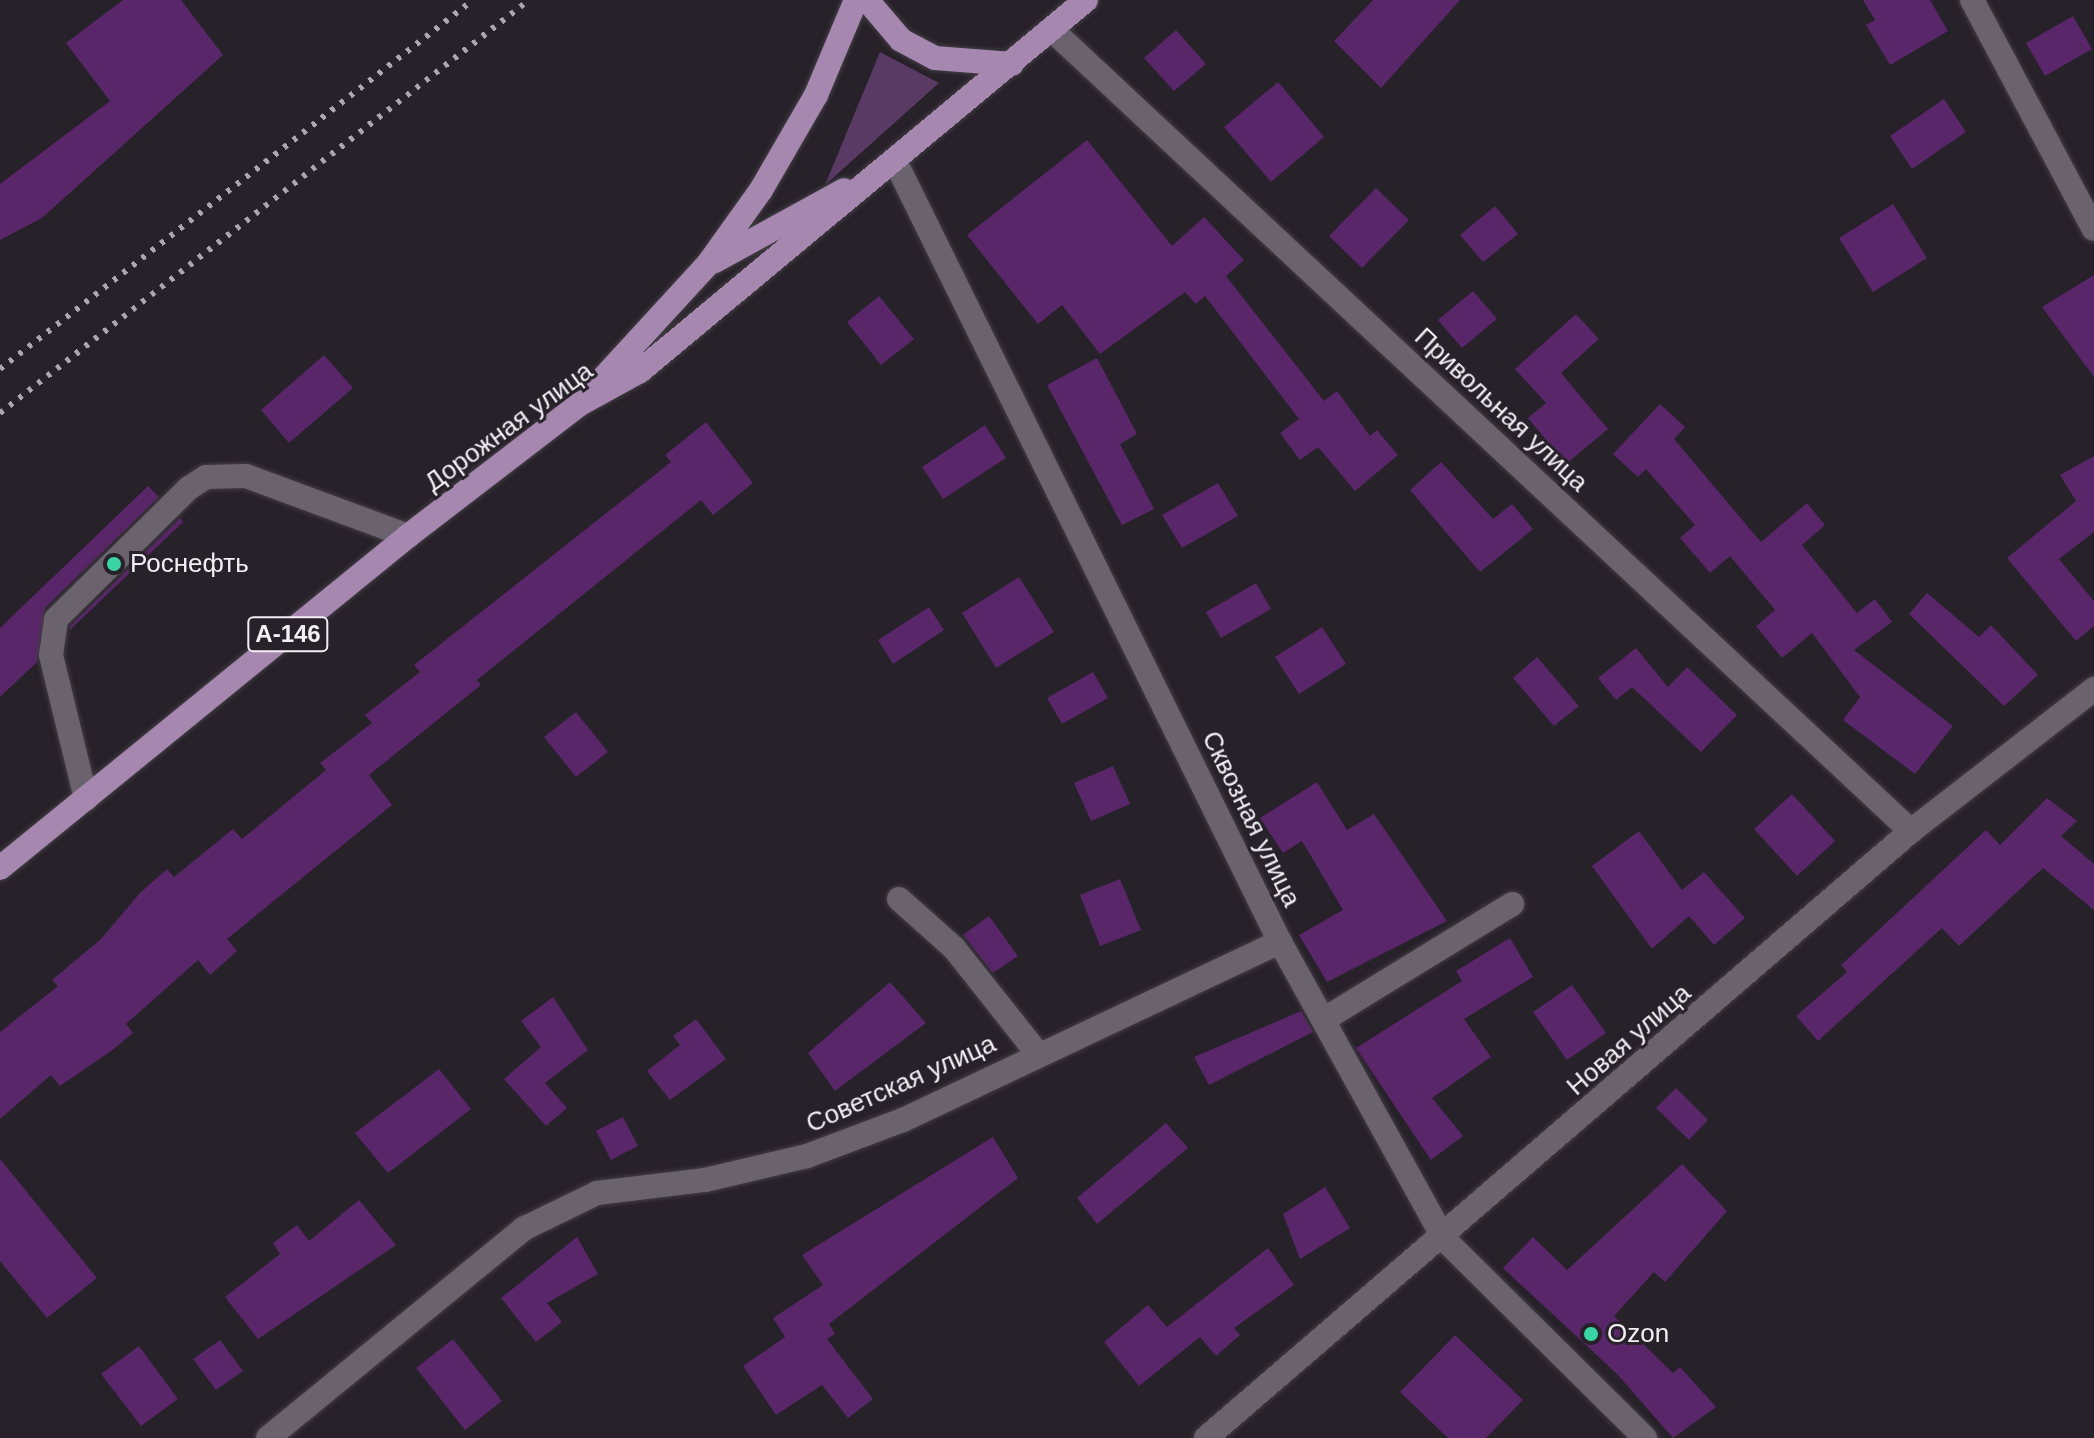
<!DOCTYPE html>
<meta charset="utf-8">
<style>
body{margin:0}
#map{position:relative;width:2094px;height:1438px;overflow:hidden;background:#272129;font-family:Helvetica,sans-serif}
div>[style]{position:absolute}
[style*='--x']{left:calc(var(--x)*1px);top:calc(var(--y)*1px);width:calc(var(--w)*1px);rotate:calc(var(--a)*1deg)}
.green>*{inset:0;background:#593a64}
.building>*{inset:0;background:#592669}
.roads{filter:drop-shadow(0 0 2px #423d44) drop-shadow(0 0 2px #423d44)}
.minor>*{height:24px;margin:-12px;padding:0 12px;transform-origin:12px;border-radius:12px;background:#6a626c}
.major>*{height:24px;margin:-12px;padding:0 12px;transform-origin:12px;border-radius:12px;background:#a687b0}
.rail>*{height:6px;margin-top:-3px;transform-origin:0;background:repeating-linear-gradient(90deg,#aca7ae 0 4px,transparent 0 12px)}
.dots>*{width:22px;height:22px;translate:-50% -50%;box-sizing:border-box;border:4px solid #272129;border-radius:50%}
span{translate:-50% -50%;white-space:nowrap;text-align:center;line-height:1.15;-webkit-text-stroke:6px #272129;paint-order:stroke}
.shield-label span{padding:2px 6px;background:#272129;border:2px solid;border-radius:6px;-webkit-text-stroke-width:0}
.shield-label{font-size:24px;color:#f3eff5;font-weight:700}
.street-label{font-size:26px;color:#f3eff5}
.poi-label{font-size:26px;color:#f3eff5}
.left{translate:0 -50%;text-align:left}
</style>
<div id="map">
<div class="green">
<i style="clip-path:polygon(880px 52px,939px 83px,825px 185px)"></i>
</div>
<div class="building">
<i style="clip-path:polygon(123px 0,181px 0,223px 55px,42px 218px,0 240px,0 184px,110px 101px,66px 43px)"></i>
<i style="clip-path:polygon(1373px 0,1460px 0,1381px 88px,1334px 41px)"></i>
<i style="clip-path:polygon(1863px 0,1930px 0,1948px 31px,1890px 65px,1866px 25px,1875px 20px)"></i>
<i style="clip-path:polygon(2073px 16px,2092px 49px,2045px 76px,2026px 43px)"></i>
<i style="clip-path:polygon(1176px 30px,1206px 64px,1174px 91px,1144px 58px)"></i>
<i style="clip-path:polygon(1278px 82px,1324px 137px,1271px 182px,1224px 127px)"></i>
<i style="clip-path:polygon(1944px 99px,1966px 132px,1912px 169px,1890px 136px)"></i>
<i style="clip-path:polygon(1087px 140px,1172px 246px,1204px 217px,1244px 260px,1226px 276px,1324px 401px,1337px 391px,1370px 436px,1377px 430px,1398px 455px,1355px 491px,1318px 447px,1300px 460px,1280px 433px,1299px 419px,1205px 296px,1196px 304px,1185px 292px,1100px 354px,1062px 305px,1038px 324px,967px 235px)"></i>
<i style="clip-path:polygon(1376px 188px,1409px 220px,1362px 268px,1329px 236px)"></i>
<i style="clip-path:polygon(1893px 204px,1927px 258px,1873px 292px,1839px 238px)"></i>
<i style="clip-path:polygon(1495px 206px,1518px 234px,1483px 262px,1460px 235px)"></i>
<i style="clip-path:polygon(2094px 275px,2094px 377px,2042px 307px)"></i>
<i style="clip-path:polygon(1473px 291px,1497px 319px,1462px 348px,1438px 320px)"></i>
<i style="clip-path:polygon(879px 296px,914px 339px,881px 365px,847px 322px)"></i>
<i style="clip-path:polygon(1576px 314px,1599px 339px,1561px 373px,1608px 429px,1566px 464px,1528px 418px,1546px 403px,1515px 369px)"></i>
<i style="clip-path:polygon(324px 355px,353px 388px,289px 443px,261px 410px)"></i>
<i style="clip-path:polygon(1097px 358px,1137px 434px,1120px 444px,1154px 509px,1122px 525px,1047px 385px)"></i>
<i style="clip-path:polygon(1660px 404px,1685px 427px,1674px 439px,1761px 542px,1807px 503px,1825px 525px,1802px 545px,1857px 613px,1875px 599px,1892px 622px,1854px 650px,1953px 726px,1915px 774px,1843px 720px,1860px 697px,1812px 633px,1782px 658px,1756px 626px,1775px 610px,1730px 556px,1710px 573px,1680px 538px,1695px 525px,1646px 469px,1638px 477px,1613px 454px)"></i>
<i style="clip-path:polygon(706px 422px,753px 483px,713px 515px,701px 500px,477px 680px,481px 685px,369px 775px,392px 805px,227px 939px,237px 951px,210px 975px,198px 960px,126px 1024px,133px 1033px,111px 1051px,60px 1086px,51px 1075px,0 1119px,0 1032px,58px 986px,52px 980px,101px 939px,140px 893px,167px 869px,174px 877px,233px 829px,242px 839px,326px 770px,320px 763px,372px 723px,365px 715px,420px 672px,414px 665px,671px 462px,665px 455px)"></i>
<i style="clip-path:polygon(985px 425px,1006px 458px,943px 499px,922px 467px)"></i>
<i style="clip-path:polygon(2094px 456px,2094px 532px,2059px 559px,2094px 601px,2094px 626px,2076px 641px,2007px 558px,2076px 501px,2060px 475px)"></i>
<i style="clip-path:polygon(1441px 462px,1493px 519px,1512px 504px,1533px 529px,1480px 572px,1410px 490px)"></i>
<i style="clip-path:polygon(1218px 483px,1238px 516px,1182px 548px,1162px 515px)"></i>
<i style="clip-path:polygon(148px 486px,159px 497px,45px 608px,37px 662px,0 697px,0 628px)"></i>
<i style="clip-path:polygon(180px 518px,183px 522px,70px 630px,70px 626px)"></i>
<i style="clip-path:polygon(1019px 577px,1054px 632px,996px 668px,962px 613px)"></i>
<i style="clip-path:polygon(1256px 583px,1271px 609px,1221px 638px,1206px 612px)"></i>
<i style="clip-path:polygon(1927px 593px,1979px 637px,1991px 625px,2038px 675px,2004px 706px,1909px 614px)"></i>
<i style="clip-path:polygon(929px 607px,944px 630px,893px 664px,878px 640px)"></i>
<i style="clip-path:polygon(1322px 627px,1346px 664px,1299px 694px,1275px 657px)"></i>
<i style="clip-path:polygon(1636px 648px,1668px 687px,1687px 667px,1737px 715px,1701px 752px,1632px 687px,1616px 700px,1598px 678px)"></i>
<i style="clip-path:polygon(1537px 657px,1579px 706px,1554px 726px,1513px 678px)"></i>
<i style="clip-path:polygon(1093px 672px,1108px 698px,1062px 724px,1047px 698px)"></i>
<i style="clip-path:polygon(576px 712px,608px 752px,576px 777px,544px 737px)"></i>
<i style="clip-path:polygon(1113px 766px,1130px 804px,1091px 821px,1074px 783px)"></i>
<i style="clip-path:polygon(1317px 782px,1347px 830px,1374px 814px,1447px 921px,1327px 982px,1299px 935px,1343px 910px,1302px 841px,1283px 853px,1260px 818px)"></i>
<i style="clip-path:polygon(1792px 794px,1835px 841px,1797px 876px,1754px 829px)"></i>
<i style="clip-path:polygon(2047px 798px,2077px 821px,2061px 836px,2094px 864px,2094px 910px,2043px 868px,1959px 946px,1942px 928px,1818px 1041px,1796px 1016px,1847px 972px,1841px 965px,1986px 830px,2000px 845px)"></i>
<i style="clip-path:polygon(1639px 831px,1682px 890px,1704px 872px,1745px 918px,1714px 945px,1689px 916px,1652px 949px,1592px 866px)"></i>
<i style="clip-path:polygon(1120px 879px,1141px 930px,1100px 946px,1080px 895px)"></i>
<i style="clip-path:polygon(989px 916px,1018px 956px,993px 973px,963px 935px)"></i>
<i style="clip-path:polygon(1510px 938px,1533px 977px,1464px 1019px,1491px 1057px,1432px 1098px,1463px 1136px,1431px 1160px,1356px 1048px,1462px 981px,1456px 971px)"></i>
<i style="clip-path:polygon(890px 982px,926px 1023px,835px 1091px,808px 1053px)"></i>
<i style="clip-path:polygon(1572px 985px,1606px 1033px,1567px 1060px,1533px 1012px)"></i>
<i style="clip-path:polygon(553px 997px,588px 1050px,545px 1083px,567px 1108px,546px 1126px,504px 1079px,541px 1047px,521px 1021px)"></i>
<i style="clip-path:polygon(1301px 1011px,1313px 1032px,1209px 1085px,1194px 1057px)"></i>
<i style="clip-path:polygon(696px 1019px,726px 1059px,670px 1100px,647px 1071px,680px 1045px,673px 1036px)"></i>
<i style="clip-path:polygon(439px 1069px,471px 1109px,388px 1173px,355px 1133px)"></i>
<i style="clip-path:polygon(1676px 1088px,1708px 1120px,1689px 1140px,1656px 1108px)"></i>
<i style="clip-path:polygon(623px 1117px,638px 1146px,611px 1160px,596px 1131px)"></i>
<i style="clip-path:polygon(1166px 1123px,1188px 1148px,1097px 1224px,1077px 1198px)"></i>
<i style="clip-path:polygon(993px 1137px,1018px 1178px,829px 1324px,835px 1334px,827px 1339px,873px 1399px,848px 1418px,822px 1385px,776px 1415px,743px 1366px,785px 1337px,773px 1318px,823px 1285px,802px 1255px)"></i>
<i style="clip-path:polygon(0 1159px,97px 1278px,47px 1318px,0 1261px)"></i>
<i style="clip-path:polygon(1682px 1164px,1727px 1211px,1665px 1282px,1654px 1272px,1614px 1316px,1673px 1373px,1680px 1367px,1716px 1407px,1673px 1438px,1617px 1374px,1503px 1268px,1533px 1237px,1567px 1270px)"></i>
<i style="clip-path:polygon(1325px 1187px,1350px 1228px,1300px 1259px,1283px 1214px)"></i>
<i style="clip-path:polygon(359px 1200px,396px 1245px,258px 1339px,225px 1297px,280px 1254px,273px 1243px,297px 1225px,309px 1241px)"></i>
<i style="clip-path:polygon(577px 1237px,598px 1274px,547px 1303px,562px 1322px,536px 1342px,501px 1298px)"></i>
<i style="clip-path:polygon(1268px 1248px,1294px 1285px,1234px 1328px,1240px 1335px,1216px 1356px,1200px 1337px,1139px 1386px,1104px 1342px,1148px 1305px,1167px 1327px)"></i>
<i style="clip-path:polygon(1455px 1335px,1523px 1400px,1486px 1438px,1448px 1438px,1400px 1392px)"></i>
<i style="clip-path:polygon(453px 1339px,502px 1401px,465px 1430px,416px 1368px)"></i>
<i style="clip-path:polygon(220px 1340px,243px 1371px,216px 1390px,193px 1359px)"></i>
<i style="clip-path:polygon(139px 1346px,178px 1399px,141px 1426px,101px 1374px)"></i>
</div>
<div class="roads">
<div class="minor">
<i style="--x:1972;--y:0;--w:259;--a:62"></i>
<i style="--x:1052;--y:30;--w:1175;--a:43"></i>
<i style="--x:896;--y:163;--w:869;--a:63.76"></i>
<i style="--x:1280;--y:942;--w:339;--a:61.1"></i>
<i style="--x:1444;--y:1239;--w:283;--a:44.7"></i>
<i style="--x:86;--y:799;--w:148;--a:-103.7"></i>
<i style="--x:51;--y:655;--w:36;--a:-82"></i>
<i style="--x:56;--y:619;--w:187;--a:-44.6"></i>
<i style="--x:189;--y:488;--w:20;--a:-33"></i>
<i style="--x:206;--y:477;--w:40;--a:-1.4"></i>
<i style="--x:246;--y:476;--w:173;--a:20.3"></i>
<i style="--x:899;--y:899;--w:74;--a:41.7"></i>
<i style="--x:954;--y:948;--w:135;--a:51.6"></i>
<i style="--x:1323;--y:1020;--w:222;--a:-31.5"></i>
<i style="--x:268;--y:1438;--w:332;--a:-39.3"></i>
<i style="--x:525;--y:1228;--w:80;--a:-25.9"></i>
<i style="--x:597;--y:1193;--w:109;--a:-6.9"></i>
<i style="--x:705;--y:1180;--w:105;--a:-13.2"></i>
<i style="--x:807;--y:1156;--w:103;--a:-20.6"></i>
<i style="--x:903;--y:1120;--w:417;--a:-25.3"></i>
<i style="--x:1206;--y:1438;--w:930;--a:-40.73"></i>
<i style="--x:1911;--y:831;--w:232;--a:-37.8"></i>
</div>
<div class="major">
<i style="--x:867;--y:0;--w:52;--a:49.6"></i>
<i style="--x:901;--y:40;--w:38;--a:28"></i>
<i style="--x:935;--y:58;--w:77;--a:4.5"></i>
<i style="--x:715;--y:261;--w:147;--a:-28.8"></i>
<i style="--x:595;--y:387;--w:167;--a:-47.4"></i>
<i style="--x:708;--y:264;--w:91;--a:-54.4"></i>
<i style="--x:761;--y:190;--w:110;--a:-59.9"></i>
<i style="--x:816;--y:95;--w:103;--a:-67.2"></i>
<i style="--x:0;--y:868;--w:526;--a:-39.14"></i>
<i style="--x:408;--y:536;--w:217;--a:-37.5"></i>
<i style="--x:580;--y:404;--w:68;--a:-28.8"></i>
<i style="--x:640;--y:371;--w:580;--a:-39.75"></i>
</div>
</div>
<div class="rail">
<i style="--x:0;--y:369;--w:600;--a:-37.96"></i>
<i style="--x:0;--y:413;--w:671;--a:-37.98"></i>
</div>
<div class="dots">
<i style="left:114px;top:564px;background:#3bd4a4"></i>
<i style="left:1591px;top:1334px;background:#3bd4a4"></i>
</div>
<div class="shield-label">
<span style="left:288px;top:634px">А-146</span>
</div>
<div class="street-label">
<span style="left:1501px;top:410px;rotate:43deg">Привольная улица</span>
<span style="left:509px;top:427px;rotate:-36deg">Дорожная улица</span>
<span style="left:1251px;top:819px;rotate:64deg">Сквозная улица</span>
<span style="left:1629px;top:1040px;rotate:-41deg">Новая улица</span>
<span style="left:901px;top:1084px;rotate:-24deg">Советская улица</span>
</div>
<div class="poi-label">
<span class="left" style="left:130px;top:564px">Роснефть</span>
<span class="left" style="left:1607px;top:1334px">Ozon</span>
</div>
</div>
